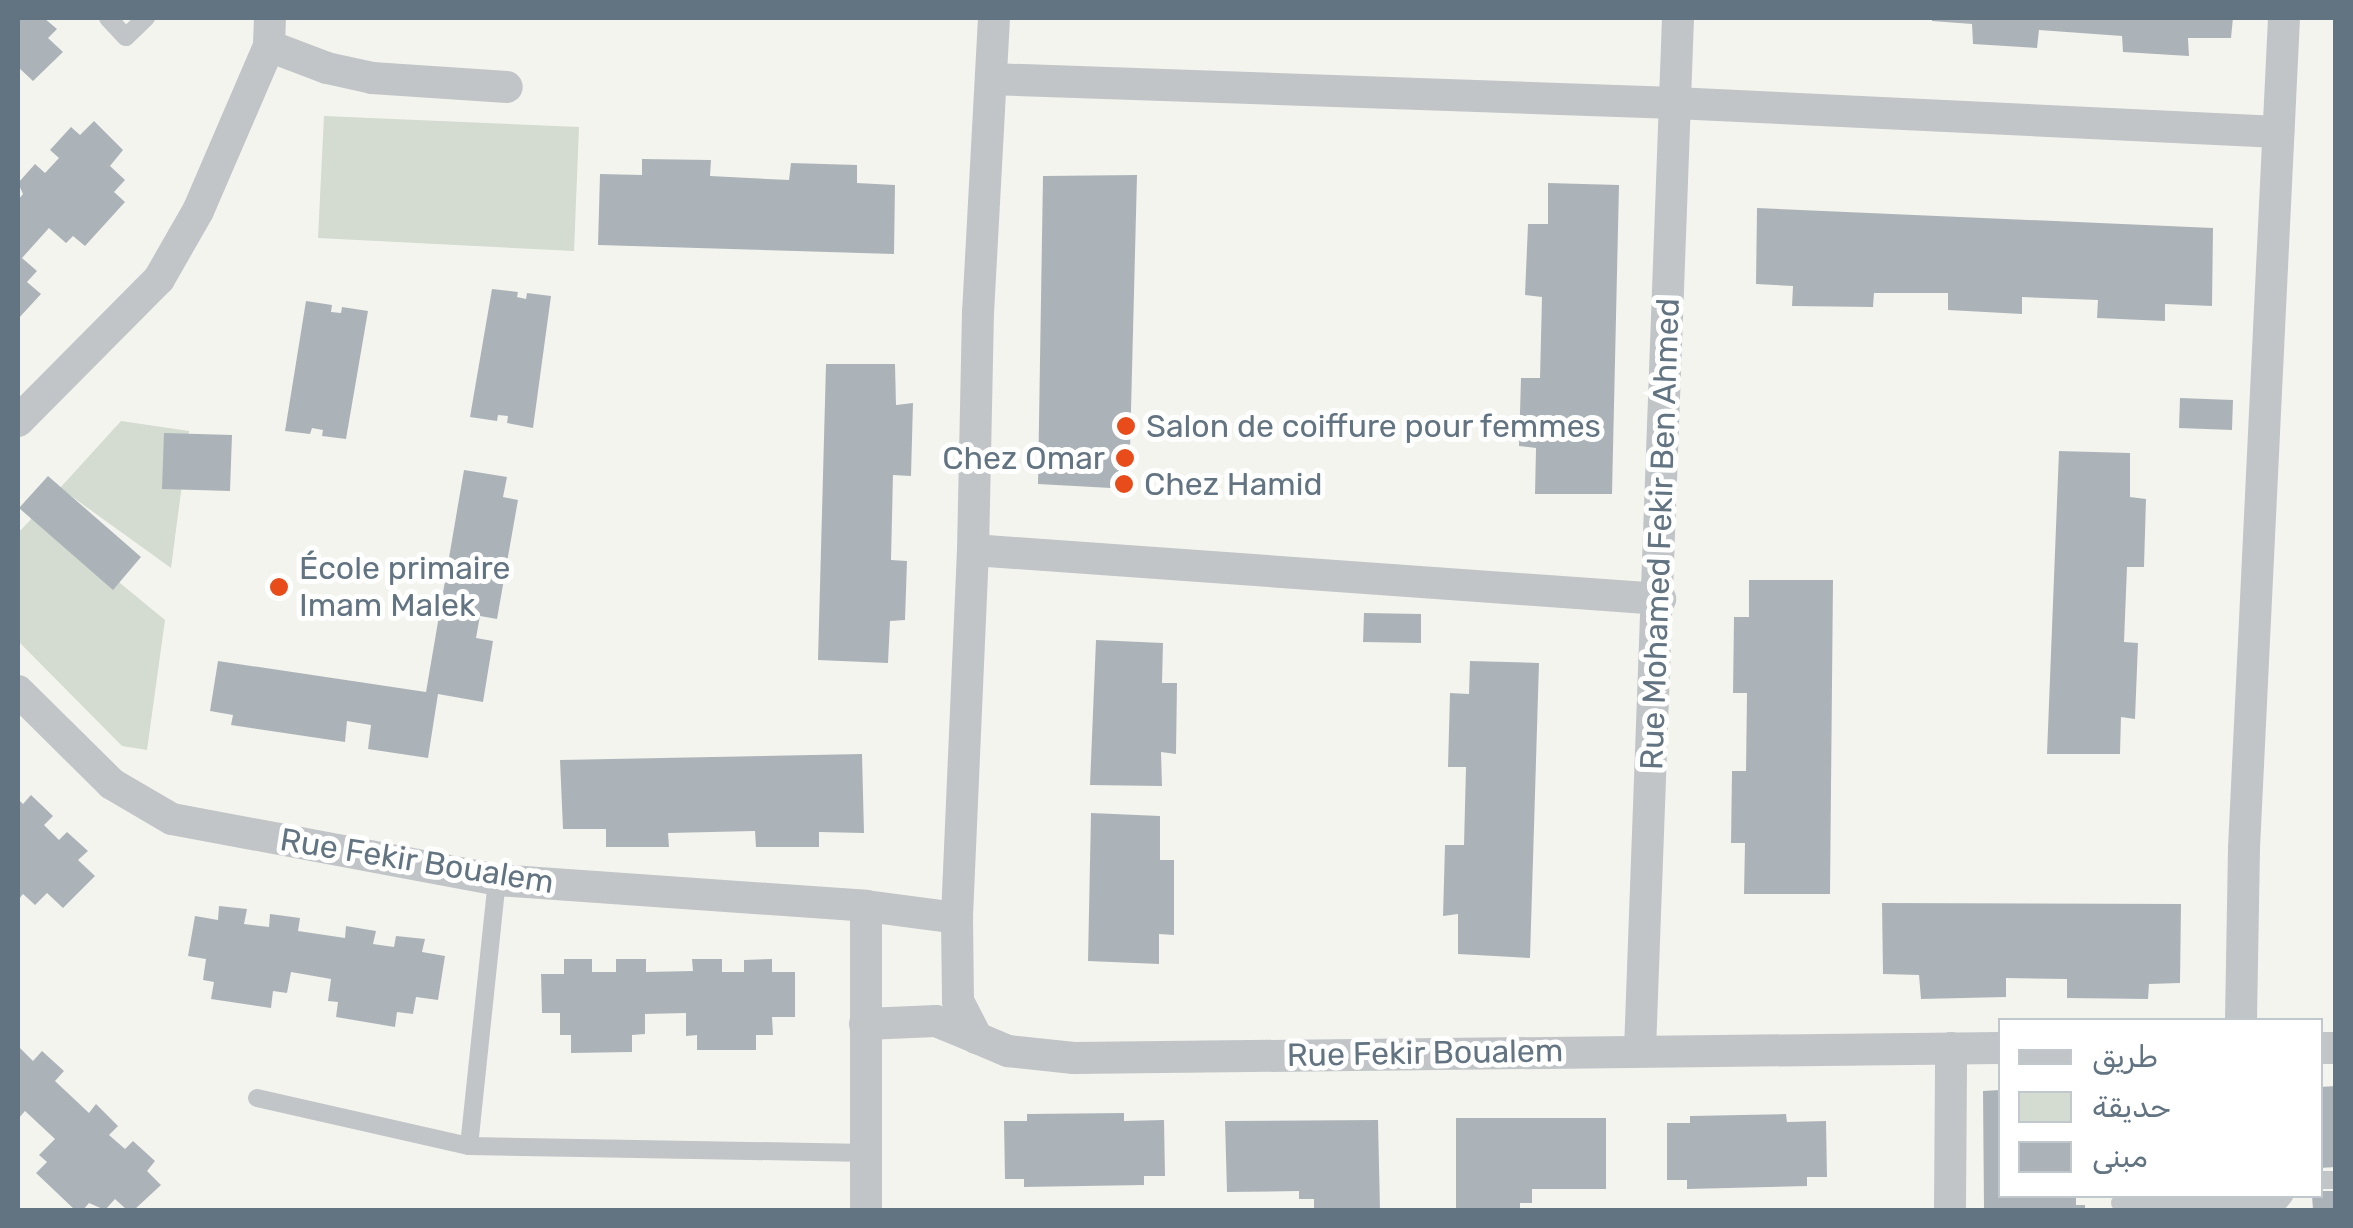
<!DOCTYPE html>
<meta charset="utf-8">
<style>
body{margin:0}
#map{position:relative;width:2353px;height:1228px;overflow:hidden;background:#f4f4ef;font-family:Rubik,"Noto Sans Arabic",sans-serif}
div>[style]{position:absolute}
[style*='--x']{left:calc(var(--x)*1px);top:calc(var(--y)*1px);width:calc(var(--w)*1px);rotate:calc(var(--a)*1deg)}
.green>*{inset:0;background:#d4dbd0}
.building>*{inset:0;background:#acb3b8}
.lane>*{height:18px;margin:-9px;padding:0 9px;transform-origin:9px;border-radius:9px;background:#c1c5c8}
.street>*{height:32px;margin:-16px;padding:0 16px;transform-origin:16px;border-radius:16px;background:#c1c5c8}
.dots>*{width:28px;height:28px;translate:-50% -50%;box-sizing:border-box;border:5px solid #fff;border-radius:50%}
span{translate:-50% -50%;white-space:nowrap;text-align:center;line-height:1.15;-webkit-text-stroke:10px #fff;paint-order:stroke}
.poi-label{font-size:32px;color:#627382}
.left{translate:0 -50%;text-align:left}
.right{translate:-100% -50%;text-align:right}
.street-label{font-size:32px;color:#627382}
.frame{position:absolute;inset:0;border:20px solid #627382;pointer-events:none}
.legend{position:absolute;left:1998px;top:1018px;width:325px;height:180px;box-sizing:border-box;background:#fff;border:2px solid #c0c7cd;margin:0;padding:12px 18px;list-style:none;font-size:30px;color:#627382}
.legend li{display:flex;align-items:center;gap:20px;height:50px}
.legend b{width:50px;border:2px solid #c0c7cd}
</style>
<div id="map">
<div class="green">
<i style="clip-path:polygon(324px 116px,579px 127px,574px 251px,318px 238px)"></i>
<i style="clip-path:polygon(121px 421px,189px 431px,171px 568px,60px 488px)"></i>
<i style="clip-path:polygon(36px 514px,165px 620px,147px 750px,122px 746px,18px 641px,18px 533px)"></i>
</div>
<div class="building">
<i style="clip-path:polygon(18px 18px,44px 18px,57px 29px,48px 38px,63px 52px,33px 81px,18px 67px)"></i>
<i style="clip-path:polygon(1932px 18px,2233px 18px,2231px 38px,2188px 38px,2189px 56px,2123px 52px,2122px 36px,2039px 30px,2037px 48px,1973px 44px,1972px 24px,1932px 21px)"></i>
<i style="clip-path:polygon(94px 121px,123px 150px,110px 166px,125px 180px,114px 192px,125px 202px,85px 246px,73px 236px,66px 243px,49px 228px,22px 258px,37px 271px,27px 282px,41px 294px,18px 319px,18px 200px,23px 194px,18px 183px,35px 164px,45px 173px,59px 158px,50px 150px,71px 127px,80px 135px)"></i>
<i style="clip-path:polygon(642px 159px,711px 160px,710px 176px,789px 180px,791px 163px,857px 165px,857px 183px,895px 185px,894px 254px,598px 245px,600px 174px,642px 175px)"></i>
<i style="clip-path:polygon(1137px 175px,1129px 489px,1038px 484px,1043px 176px)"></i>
<i style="clip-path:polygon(1548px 183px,1619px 185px,1612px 494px,1535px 494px,1536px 448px,1519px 446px,1521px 378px,1540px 378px,1542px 297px,1525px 295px,1528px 224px,1548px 224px)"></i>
<i style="clip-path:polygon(1757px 208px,2213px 228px,2212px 306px,2165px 304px,2165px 321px,2097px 318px,2098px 300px,2022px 297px,2022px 314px,1948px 310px,1948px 293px,1874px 293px,1873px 307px,1792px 306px,1793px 286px,1756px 284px)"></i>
<i style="clip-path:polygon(492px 289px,518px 292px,517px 297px,526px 299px,527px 293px,551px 296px,533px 428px,507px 423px,508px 416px,498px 415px,497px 421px,470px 417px)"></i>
<i style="clip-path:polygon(306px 301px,332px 305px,331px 312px,341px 313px,342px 307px,368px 311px,346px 439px,322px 436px,323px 430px,312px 428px,310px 434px,285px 431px)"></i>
<i style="clip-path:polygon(826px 364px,895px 364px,896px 405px,913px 403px,911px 476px,893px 475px,891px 560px,907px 561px,905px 620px,890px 621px,888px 663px,818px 660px)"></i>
<i style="clip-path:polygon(2180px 398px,2233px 400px,2232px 430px,2179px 428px)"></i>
<i style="clip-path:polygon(164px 433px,232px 435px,230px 491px,162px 489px)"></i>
<i style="clip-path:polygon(2059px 451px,2130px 453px,2130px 497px,2146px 499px,2144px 567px,2127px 567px,2124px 642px,2138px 643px,2135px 719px,2121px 717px,2120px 754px,2047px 754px)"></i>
<i style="clip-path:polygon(464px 470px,507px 477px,503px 497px,518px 500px,497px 619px,480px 616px,476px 638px,493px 641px,483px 702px,438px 694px,428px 758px,368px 749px,371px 725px,347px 721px,345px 742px,231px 725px,233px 715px,210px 711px,218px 661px,426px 692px)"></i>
<i style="clip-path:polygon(48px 476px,141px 557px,113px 590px,19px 508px)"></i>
<i style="clip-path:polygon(1749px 580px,1833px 580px,1830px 894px,1744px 894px,1745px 843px,1731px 843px,1732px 771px,1746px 771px,1747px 693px,1733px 693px,1734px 617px,1749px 617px)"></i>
<i style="clip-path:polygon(1364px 613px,1421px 614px,1421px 643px,1363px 642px)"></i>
<i style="clip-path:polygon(1096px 640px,1163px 643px,1162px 683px,1177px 683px,1176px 754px,1161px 752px,1162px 786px,1090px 785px)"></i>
<i style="clip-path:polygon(1470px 661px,1539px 663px,1530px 958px,1458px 954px,1458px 914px,1443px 916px,1445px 845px,1464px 845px,1466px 767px,1448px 767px,1450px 693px,1469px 694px)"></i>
<i style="clip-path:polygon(862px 754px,864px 833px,819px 832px,819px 847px,756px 847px,755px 831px,668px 833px,669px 847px,606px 847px,606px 829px,563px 829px,560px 760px)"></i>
<i style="clip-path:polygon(31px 795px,53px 816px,44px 825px,59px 840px,67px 832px,88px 851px,78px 860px,95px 876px,63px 908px,47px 893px,35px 905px,23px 894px,18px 900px,18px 799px,23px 804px)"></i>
<i style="clip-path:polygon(1091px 813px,1160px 816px,1160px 860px,1174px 860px,1174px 935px,1159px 934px,1159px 964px,1088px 961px)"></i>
<i style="clip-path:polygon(1882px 903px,2181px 904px,2180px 983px,2149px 984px,2148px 999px,2067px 998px,2067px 979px,2006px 978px,2006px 997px,1921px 999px,1919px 975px,1883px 974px)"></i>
<i style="clip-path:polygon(219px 906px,247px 909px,244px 924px,269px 927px,270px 914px,300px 918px,298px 931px,345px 938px,346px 926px,376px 931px,373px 944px,394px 947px,396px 936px,425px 939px,422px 952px,445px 956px,438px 1000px,416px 997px,413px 1014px,397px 1012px,395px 1027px,336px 1017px,338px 1002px,328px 1001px,331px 979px,291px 972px,287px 993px,273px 991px,271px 1008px,211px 999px,214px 982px,203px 980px,206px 959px,188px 956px,195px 916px,218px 920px)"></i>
<i style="clip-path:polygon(564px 959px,592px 959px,592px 972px,616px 972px,616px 959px,646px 959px,646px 972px,693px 971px,692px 959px,722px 959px,722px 972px,744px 972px,744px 960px,772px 959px,772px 972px,795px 972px,795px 1017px,772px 1017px,773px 1035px,756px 1035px,756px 1050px,697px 1050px,697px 1035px,686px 1036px,686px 1013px,645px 1014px,645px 1034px,632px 1035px,632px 1052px,571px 1053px,571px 1035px,560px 1035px,560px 1013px,542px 1013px,541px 974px,564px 974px)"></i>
<i style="clip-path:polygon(18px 1046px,33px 1061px,42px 1051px,64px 1071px,55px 1081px,89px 1113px,96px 1104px,118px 1126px,109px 1135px,125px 1149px,133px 1141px,155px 1161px,147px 1171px,161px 1185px,134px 1210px,127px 1210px,115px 1199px,105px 1210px,89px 1203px,83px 1210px,75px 1210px,36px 1173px,47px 1162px,39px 1155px,55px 1139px,25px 1111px,18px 1119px)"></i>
<i style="clip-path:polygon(2336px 1086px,2336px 1167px,2320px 1168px,2320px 1087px)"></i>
<i style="clip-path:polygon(2000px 1090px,2000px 1196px,2076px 1196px,2076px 1205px,2085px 1205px,2085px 1210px,1984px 1210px,1983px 1091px)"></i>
<i style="clip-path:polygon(1124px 1113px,1124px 1121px,1164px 1120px,1165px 1176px,1144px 1176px,1144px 1185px,1024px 1187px,1024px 1179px,1005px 1179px,1004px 1121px,1027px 1121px,1027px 1114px)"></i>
<i style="clip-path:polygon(1786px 1114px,1787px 1122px,1826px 1121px,1827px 1177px,1807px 1177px,1807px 1186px,1687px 1189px,1687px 1180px,1667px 1180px,1667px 1123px,1690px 1123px,1690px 1116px)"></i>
<i style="clip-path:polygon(1456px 1118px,1606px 1118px,1606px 1189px,1532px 1189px,1532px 1203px,1520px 1203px,1520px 1210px,1456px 1210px)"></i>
<i style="clip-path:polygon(1378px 1120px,1380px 1210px,1314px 1210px,1314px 1199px,1299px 1199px,1299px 1191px,1227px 1192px,1225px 1121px)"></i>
<i style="clip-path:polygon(2320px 1191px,2336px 1191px,2336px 1210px,2313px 1210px,2312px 1196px,2320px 1196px)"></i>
</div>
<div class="lane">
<i style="--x:108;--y:18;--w:26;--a:47"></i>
<i style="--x:126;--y:37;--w:28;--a:-44"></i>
<i style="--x:257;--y:1098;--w:217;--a:12.8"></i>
<i style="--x:469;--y:1146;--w:398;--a:1"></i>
<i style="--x:469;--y:1146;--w:267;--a:-84"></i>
<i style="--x:2320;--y:1180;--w:16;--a:0"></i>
<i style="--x:2120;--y:1203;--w:159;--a:-0.4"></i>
<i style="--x:2279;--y:1202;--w:8;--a:-50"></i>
</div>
<div class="street">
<i style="--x:994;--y:18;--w:294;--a:93.1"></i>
<i style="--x:978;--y:312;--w:238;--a:91.2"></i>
<i style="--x:973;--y:550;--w:368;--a:92.5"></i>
<i style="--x:957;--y:918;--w:83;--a:89.3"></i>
<i style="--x:958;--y:1001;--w:42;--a:62.8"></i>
<i style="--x:977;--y:1038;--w:34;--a:23"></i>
<i style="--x:1008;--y:1051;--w:66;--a:6.1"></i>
<i style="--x:1074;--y:1058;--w:926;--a:-0.62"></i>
<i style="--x:269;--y:46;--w:62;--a:20.8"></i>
<i style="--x:327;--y:68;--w:46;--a:12.5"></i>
<i style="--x:372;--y:78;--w:135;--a:3.8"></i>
<i style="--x:991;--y:79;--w:684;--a:2.01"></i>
<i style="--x:1675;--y:103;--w:604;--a:2.75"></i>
<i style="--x:18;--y:421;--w:200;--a:-45.2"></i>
<i style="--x:159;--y:279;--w:78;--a:-60.2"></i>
<i style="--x:198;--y:211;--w:180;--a:-66.7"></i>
<i style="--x:269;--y:46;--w:28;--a:-88"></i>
<i style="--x:973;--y:550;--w:689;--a:4.08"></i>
<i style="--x:18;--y:691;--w:132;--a:44.7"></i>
<i style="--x:112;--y:784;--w:69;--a:30.3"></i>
<i style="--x:172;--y:819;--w:331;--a:10.6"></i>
<i style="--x:497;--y:880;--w:370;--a:4"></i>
<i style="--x:866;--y:906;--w:92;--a:7.5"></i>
<i style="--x:866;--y:906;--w:304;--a:90"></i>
<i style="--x:2241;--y:1020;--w:172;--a:-89"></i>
<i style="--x:2244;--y:848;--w:831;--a:-87.24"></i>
<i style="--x:865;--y:1024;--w:71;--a:-2.4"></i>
<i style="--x:936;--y:1021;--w:44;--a:22.5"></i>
<i style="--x:2320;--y:1048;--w:16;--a:0"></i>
<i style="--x:1640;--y:1050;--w:1033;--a:-87.89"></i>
<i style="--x:1950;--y:1210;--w:162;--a:-89.6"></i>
</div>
<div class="dots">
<i style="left:1126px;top:426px;background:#e84c1b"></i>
<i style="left:1125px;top:458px;background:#e84c1b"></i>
<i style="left:1124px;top:484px;background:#e84c1b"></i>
<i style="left:279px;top:587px;background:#e84c1b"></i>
</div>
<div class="poi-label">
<span class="left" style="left:1146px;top:426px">Salon de coiffure pour femmes</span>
<span class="right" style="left:1105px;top:458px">Chez Omar</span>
<span class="left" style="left:1144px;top:484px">Chez Hamid</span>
<span class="left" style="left:299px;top:587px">École primaire<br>Imam Malek</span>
</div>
<div class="street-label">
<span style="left:1660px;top:534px;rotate:-88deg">Rue Mohamed Fekir Ben Ahmed</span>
<span style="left:417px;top:861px;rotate:9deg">Rue Fekir Boualem</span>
<span style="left:1425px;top:1053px;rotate:-1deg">Rue Fekir Boualem</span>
</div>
<div class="frame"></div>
<ul class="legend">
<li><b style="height:12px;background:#c1c5c8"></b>طريق</li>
<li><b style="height:28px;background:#d4dbd0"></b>حديقة</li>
<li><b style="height:28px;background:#acb3b8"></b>مبنى</li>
</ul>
</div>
